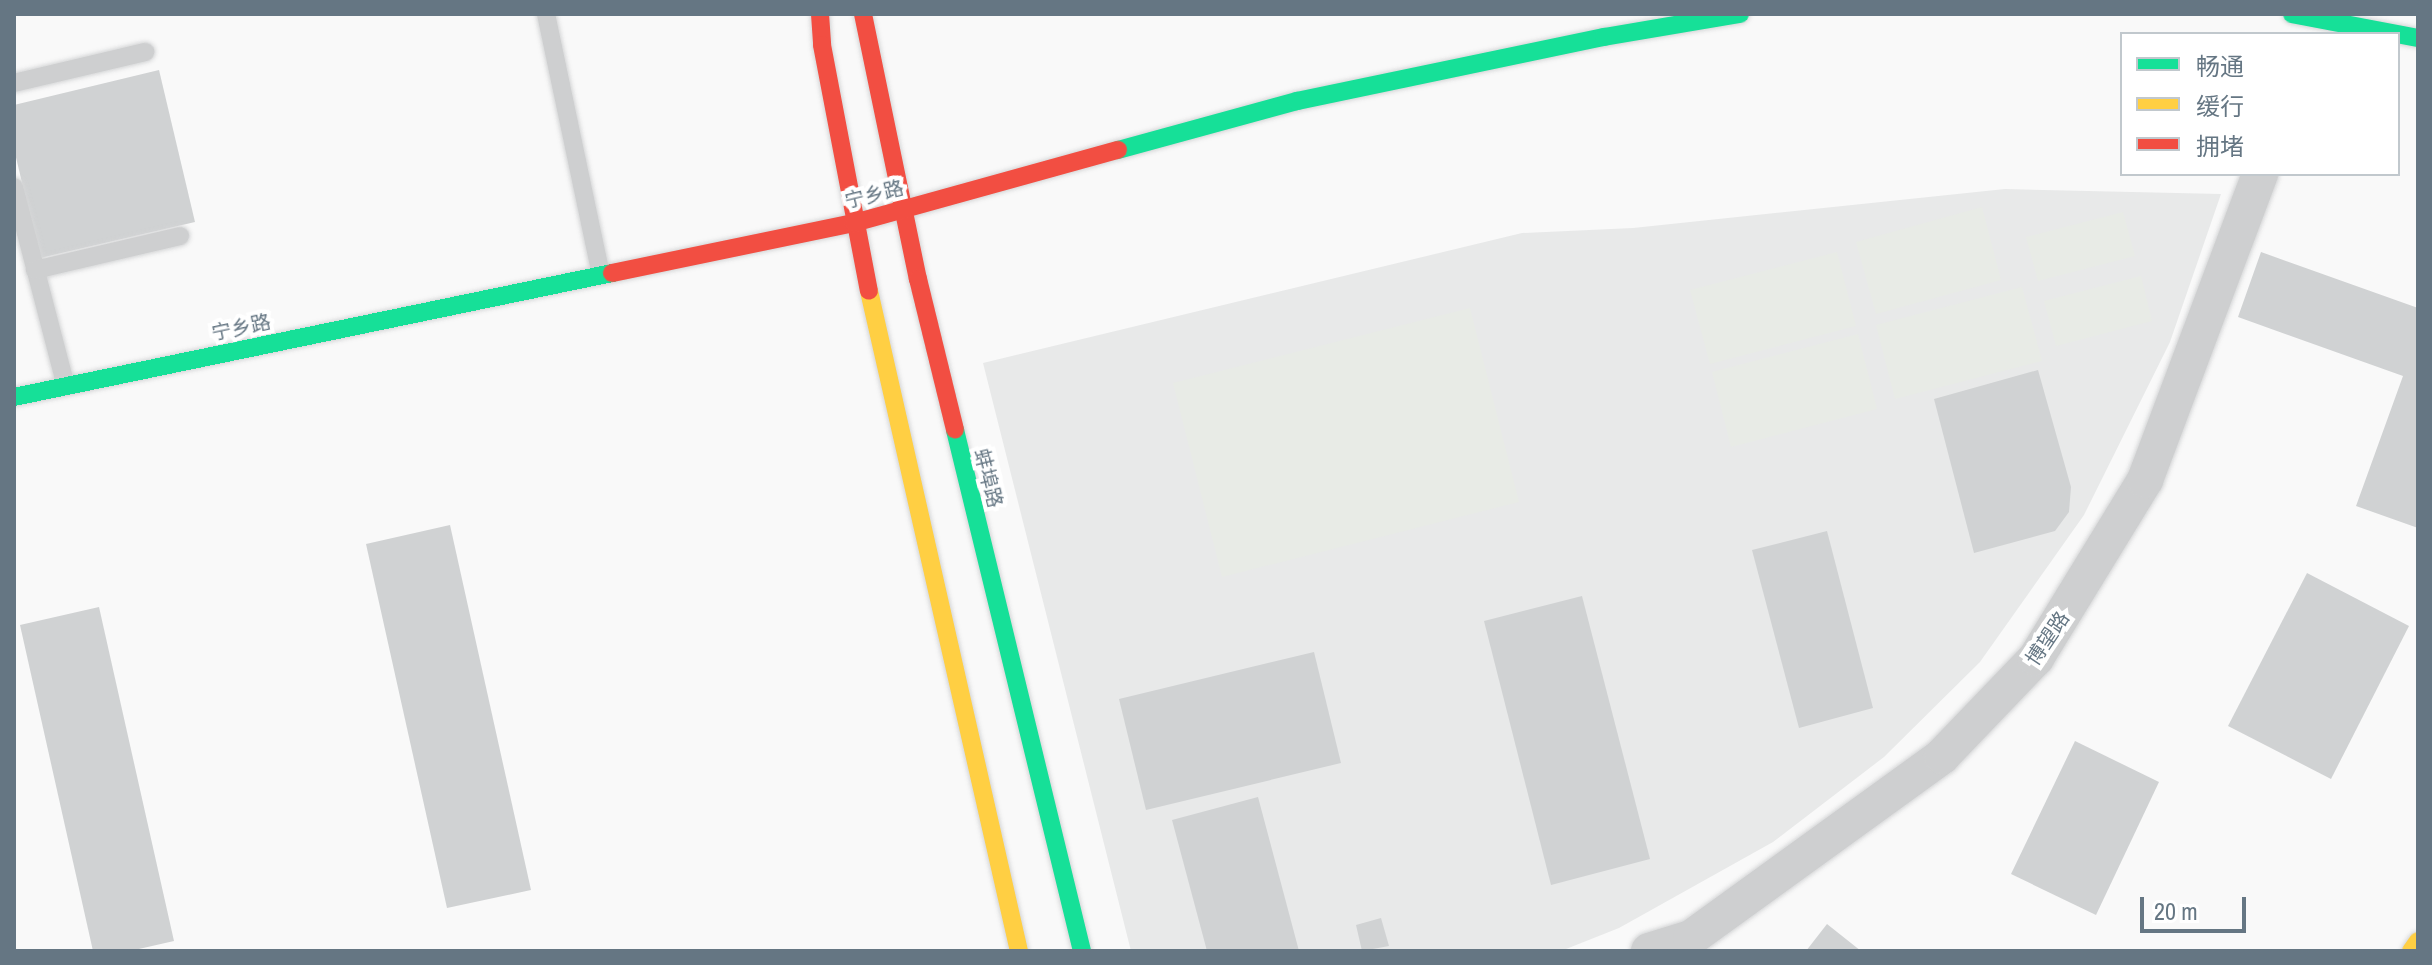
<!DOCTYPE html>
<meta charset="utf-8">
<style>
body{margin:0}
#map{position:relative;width:2432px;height:965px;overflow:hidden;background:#f9f9f9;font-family:"Archivo Narrow","Noto Sans SC",sans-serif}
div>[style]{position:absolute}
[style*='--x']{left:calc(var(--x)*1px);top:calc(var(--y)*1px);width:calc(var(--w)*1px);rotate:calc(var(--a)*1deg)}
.built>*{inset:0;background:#e8e9e9}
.green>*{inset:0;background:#e8ebe6}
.building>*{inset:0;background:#d0d2d3}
.roads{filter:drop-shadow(0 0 2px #d5d6d7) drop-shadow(0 0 2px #d5d6d7)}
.lane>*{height:18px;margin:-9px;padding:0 9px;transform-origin:9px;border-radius:9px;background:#cecfd0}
.street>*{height:36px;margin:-18px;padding:0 18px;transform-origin:18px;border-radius:18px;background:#cecfd0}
.fast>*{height:18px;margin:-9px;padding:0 9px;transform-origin:9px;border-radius:9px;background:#16e098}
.slow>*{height:18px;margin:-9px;padding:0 9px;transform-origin:9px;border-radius:9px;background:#ffcf43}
.jam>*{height:18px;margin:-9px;padding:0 9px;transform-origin:9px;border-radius:9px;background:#f24e42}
span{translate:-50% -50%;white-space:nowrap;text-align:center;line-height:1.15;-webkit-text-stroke:8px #fff;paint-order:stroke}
.street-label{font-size:20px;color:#657683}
.frame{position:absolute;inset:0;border:16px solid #657683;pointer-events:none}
.legend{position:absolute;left:2120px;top:32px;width:280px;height:144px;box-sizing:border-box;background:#fff;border:2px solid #c1c8cd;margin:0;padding:10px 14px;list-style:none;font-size:24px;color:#657683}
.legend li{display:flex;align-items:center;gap:16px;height:40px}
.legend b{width:40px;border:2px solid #c1c8cd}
.scale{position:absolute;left:2140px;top:897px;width:106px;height:36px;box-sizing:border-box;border:4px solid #657683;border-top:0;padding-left:10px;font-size:24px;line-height:28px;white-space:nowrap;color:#657683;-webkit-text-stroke:6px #fff;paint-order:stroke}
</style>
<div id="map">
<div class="built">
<i style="clip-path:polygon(2005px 189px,2221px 194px,2170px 342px,2084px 515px,1980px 662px,1884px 757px,1773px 842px,1619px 928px,1561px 951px,1131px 951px,983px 363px,1522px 233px,1633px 228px)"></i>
</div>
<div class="green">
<i style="clip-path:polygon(1982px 207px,2001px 280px,1876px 314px,1856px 242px)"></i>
<i style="clip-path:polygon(2123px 212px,2135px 256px,2038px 281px,2026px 237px)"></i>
<i style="clip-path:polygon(1837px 252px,1856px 326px,1710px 364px,1690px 290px)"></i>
<i style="clip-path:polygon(2141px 276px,2152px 321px,2056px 346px,2044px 301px)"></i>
<i style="clip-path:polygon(2022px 287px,2042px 361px,1895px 399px,1876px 325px)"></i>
<i style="clip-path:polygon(1470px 308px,1519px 502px,1222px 577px,1173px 383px)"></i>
<i style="clip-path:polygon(1858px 334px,1877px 409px,1731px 447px,1712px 372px)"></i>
</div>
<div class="building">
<i style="clip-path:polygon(159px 70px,195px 222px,40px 258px,14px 149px,14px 105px)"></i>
<i style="clip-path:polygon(2261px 252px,2418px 308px,2418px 528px,2356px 506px,2403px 376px,2238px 317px)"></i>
<i style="clip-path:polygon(2038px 370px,2071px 487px,2069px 512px,2055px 531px,1974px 553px,1934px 399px)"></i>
<i style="clip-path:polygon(450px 525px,531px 890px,447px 908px,366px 544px)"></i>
<i style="clip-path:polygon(1827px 531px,1873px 708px,1799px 728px,1752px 550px)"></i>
<i style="clip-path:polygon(2307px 573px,2409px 626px,2331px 779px,2228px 726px)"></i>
<i style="clip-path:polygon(1582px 596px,1650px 859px,1551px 885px,1484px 621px)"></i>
<i style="clip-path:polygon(99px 607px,174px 941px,130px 951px,93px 951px,20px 625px)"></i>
<i style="clip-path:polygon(1314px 652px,1341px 763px,1146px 810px,1119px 699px)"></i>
<i style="clip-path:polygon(2075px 741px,2159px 782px,2096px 915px,2011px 874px)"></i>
<i style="clip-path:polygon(1258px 797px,1299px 951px,1207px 951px,1172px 820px)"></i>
<i style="clip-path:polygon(1381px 918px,1389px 946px,1362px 951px,1356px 925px)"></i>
<i style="clip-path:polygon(1827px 924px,1861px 951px,1806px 951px)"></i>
</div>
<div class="roads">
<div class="lane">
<i style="--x:546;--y:14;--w:267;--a:78.1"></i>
<i style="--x:14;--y:83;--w:135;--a:-13.3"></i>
<i style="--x:14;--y:187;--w:206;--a:75.4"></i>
<i style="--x:35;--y:270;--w:149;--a:-13.2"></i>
</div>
<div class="street">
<i style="--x:1649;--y:951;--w:44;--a:-17.2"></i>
<i style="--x:1691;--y:938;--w:310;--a:-35.9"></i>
<i style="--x:1942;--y:756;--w:136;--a:-46.2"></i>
<i style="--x:2036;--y:658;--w:209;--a:-58.5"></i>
<i style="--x:2145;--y:480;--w:327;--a:-69.4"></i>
</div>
<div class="fast">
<i style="--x:2292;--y:14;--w:128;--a:10.8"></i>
<i style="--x:1118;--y:150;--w:186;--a:-15.3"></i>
<i style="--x:1297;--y:101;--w:314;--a:-11.8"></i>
<i style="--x:1604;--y:37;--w:138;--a:-9.6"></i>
<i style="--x:14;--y:397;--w:611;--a:-11.71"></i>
<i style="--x:955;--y:430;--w:536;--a:76.3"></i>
</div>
<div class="slow">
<i style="--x:869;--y:291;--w:677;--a:77.2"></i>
<i style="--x:2411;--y:951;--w:12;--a:-55"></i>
</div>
<div class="jam">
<i style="--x:820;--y:14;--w:31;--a:86"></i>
<i style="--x:822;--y:45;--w:250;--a:79.2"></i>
<i style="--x:863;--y:14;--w:271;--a:78.3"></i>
<i style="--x:918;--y:279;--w:155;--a:76.2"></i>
<i style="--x:612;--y:273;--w:247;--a:-11.7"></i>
<i style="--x:854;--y:223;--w:274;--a:-15.5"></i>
</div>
</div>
<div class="street-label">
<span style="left:874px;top:194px;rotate:-14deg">宁乡路</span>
<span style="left:241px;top:327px;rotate:-12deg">宁乡路</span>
<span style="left:989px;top:478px;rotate:76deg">蚌埠路</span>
<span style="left:2047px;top:638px;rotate:-56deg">博望路</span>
</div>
<div class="frame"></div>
<ul class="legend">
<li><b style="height:10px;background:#16e098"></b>畅通</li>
<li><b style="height:10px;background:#ffcf43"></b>缓行</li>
<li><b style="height:10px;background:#f24e42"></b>拥堵</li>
</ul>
<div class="scale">20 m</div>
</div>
